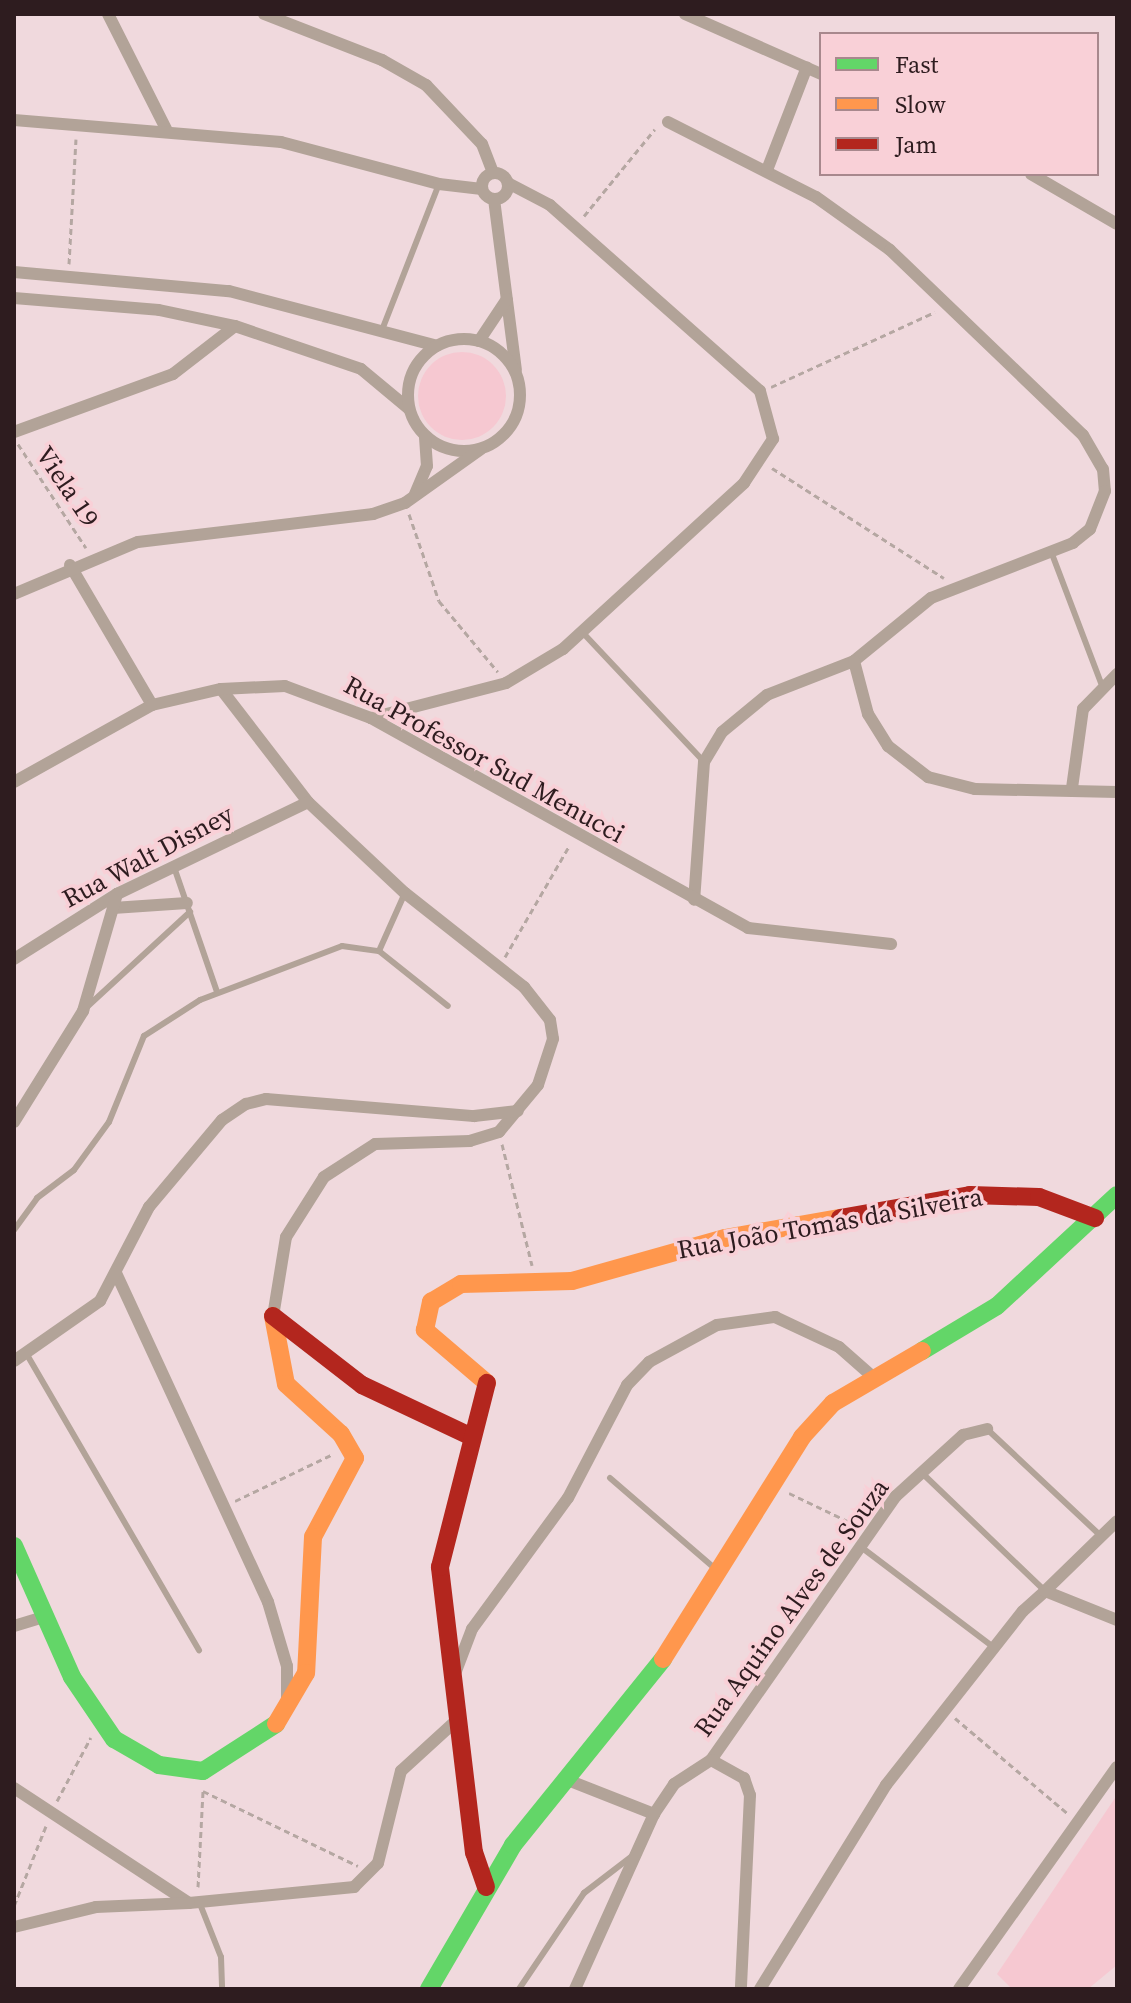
<!DOCTYPE html>
<meta charset="utf-8">
<style>
body{margin:0}
#map{position:relative;width:1131px;height:2003px;overflow:hidden;background:#f0d9dd;font-family:"Source Serif 4",serif}
div>[style]{position:absolute}
[style*='--x']{left:calc(var(--x)*1px);top:calc(var(--y)*1px);width:calc(var(--w)*1px);rotate:calc(var(--a)*1deg)}
.green>*{inset:0;background:#f6c8d1}
.round{border-radius:50%}
.path>*{height:3px;margin-top:-1.5px;transform-origin:0;background:repeating-linear-gradient(90deg,#b5a7a2 0 6px,transparent 0 10px)}
.lane>*{height:6px;margin:-3px;padding:0 3px;transform-origin:3px;border-radius:3px;background:#b2a398}
.street>*{height:12px;margin:-6px;padding:0 6px;transform-origin:6px;border-radius:6px;background:#b2a398}
.street>.ring{margin:-6px;padding:0;box-sizing:content-box;background:none;border:12px solid #b2a398;border-radius:50%}
.fast>*{height:18px;margin:-9px;padding:0 9px;transform-origin:9px;border-radius:9px;background:#63d668}
.slow>*{height:18px;margin:-9px;padding:0 9px;transform-origin:9px;border-radius:9px;background:#ff974d}
.jam>*{height:18px;margin:-9px;padding:0 9px;transform-origin:9px;border-radius:9px;background:#b3261e}
span{translate:-50% -50%;white-space:nowrap;text-align:center;line-height:1.15;-webkit-text-stroke:7px #f9d0d7;paint-order:stroke}
.street-label{font-size:26px;color:#2e1c1f}
.frame{position:absolute;inset:0;border:16px solid #2e1c1f;pointer-events:none}
.legend{position:absolute;left:819px;top:32px;width:280px;height:144px;box-sizing:border-box;background:#f9d0d7;border:2px solid #a8888d;margin:0;padding:10px 14px;list-style:none;font-size:24px;color:#2e1c1f}
.legend li{display:flex;align-items:center;gap:16px;height:40px}
.legend b{width:40px;border:2px solid #a8888d}
</style>
<div id="map">
<div class="green">
<i class="round" style="left:418px;top:352px;width:88px;height:88px"></i>
<i style="clip-path:polygon(1117px 1795px,1117px 1965px,1088px 1989px,1012px 1989px,997px 1974px)"></i>
</div>
<div class="path">
<i style="--x:584;--y:216;--w:112;--a:-50.8"></i>
<i style="--x:69;--y:264;--w:125;--a:-86.8"></i>
<i style="--x:771;--y:387;--w:180;--a:-24.6"></i>
<i style="--x:18;--y:444;--w:124;--a:56.8"></i>
<i style="--x:772;--y:468;--w:204;--a:32.6"></i>
<i style="--x:409;--y:514;--w:92;--a:71"></i>
<i style="--x:439;--y:601;--w:92;--a:50.3"></i>
<i style="--x:505;--y:957;--w:128;--a:-60"></i>
<i style="--x:502;--y:1144;--w:125;--a:76.1"></i>
<i style="--x:789;--y:1493;--w:76;--a:25.6"></i>
<i style="--x:235;--y:1501;--w:109;--a:-25.6"></i>
<i style="--x:955;--y:1718;--w:148;--a:40.3"></i>
<i style="--x:203;--y:1791;--w:172;--a:25.8"></i>
<i style="--x:57;--y:1801;--w:72;--a:-62"></i>
<i style="--x:198;--y:1887;--w:96;--a:-87"></i>
<i style="--x:14;--y:1906;--w:86;--a:-68.2"></i>
</div>
<div class="lane">
<i style="--x:382;--y:330;--w:157;--a:-68.7"></i>
<i style="--x:1052;--y:554;--w:138;--a:69.2"></i>
<i style="--x:584;--y:634;--w:175;--a:46.8"></i>
<i style="--x:174;--y:867;--w:132;--a:71"></i>
<i style="--x:379;--y:951;--w:64;--a:-65.9"></i>
<i style="--x:88;--y:1006;--w:139;--a:-42.7"></i>
<i style="--x:14;--y:1230;--w:39;--a:-54"></i>
<i style="--x:37;--y:1198;--w:46;--a:-37.1"></i>
<i style="--x:74;--y:1170;--w:59;--a:-53.9"></i>
<i style="--x:109;--y:1122;--w:93;--a:-67.9"></i>
<i style="--x:144;--y:1036;--w:67;--a:-32.7"></i>
<i style="--x:200;--y:1000;--w:152;--a:-20.8"></i>
<i style="--x:342;--y:946;--w:37;--a:8"></i>
<i style="--x:379;--y:951;--w:88;--a:38.6"></i>
<i style="--x:26;--y:1353;--w:344;--a:59.8"></i>
<i style="--x:988;--y:1430;--w:156;--a:43.2"></i>
<i style="--x:922;--y:1473;--w:169;--a:43.8"></i>
<i style="--x:610;--y:1478;--w:144;--a:40.8"></i>
<i style="--x:861;--y:1547;--w:164;--a:37.1"></i>
<i style="--x:200;--y:1904;--w:57;--a:68.4"></i>
<i style="--x:221;--y:1957;--w:32;--a:88"></i>
<i style="--x:519;--y:1989;--w:116;--a:-55.9"></i>
<i style="--x:584;--y:1893;--w:61;--a:-37.6"></i>
</div>
<div class="street">
<i style="--x:108;--y:14;--w:129;--a:63.2"></i>
<i style="--x:264;--y:14;--w:127;--a:21.3"></i>
<i style="--x:382;--y:60;--w:51;--a:29.6"></i>
<i style="--x:426;--y:85;--w:81;--a:46.5"></i>
<i style="--x:482;--y:144;--w:30;--a:69"></i>
<i style="--x:685;--y:14;--w:149;--a:23.8"></i>
<i style="--x:14;--y:120;--w:268;--a:4.7"></i>
<i style="--x:281;--y:142;--w:163;--a:14.9"></i>
<i style="--x:439;--y:184;--w:43;--a:6.6"></i>
<i style="--x:668;--y:122;--w:166;--a:26.9"></i>
<i style="--x:816;--y:197;--w:91;--a:35.6"></i>
<i style="--x:890;--y:250;--w:267;--a:43.8"></i>
<i style="--x:1083;--y:435;--w:39;--a:60"></i>
<i style="--x:1103;--y:469;--w:22;--a:85"></i>
<i style="--x:1105;--y:491;--w:41;--a:111.5"></i>
<i style="--x:1090;--y:529;--w:22;--a:141"></i>
<i style="--x:1073;--y:543;--w:152;--a:158.8"></i>
<i style="--x:931;--y:598;--w:99;--a:140.7"></i>
<i style="--x:854;--y:661;--w:93;--a:158.7"></i>
<i style="--x:767;--y:695;--w:58;--a:140.6"></i>
<i style="--x:722;--y:732;--w:35;--a:121"></i>
<i style="--x:704;--y:762;--w:138;--a:94.1"></i>
<i style="--x:767;--y:170;--w:110;--a:-68.8"></i>
<i class="ring" style="left:482px;top:173px;width:14px;height:14px"></i>
<i style="--x:1031;--y:174;--w:99;--a:30.2"></i>
<i style="--x:494;--y:199;--w:172;--a:82.7"></i>
<i style="--x:14;--y:272;--w:216;--a:5.1"></i>
<i style="--x:229;--y:291;--w:215;--a:14.8"></i>
<i style="--x:14;--y:298;--w:145;--a:4.7"></i>
<i style="--x:159;--y:310;--w:78;--a:11.9"></i>
<i style="--x:235;--y:326;--w:133;--a:18.8"></i>
<i style="--x:361;--y:369;--w:62;--a:39.8"></i>
<i class="ring" style="left:408px;top:339px;width:100px;height:100px"></i>
<i style="--x:479;--y:341;--w:50;--a:-56.3"></i>
<i style="--x:14;--y:432;--w:169;--a:-20"></i>
<i style="--x:173;--y:374;--w:78;--a:-37.7"></i>
<i style="--x:415;--y:494;--w:30;--a:-67"></i>
<i style="--x:427;--y:466;--w:30;--a:-94"></i>
<i style="--x:70;--y:565;--w:162;--a:59.6"></i>
<i style="--x:14;--y:594;--w:134;--a:-22.8"></i>
<i style="--x:138;--y:542;--w:237;--a:-6.8"></i>
<i style="--x:373;--y:514;--w:34;--a:-19"></i>
<i style="--x:405;--y:503;--w:93;--a:-35.4"></i>
<i style="--x:854;--y:661;--w:55;--a:75.2"></i>
<i style="--x:868;--y:714;--w:38;--a:58"></i>
<i style="--x:888;--y:746;--w:51;--a:37.8"></i>
<i style="--x:928;--y:777;--w:49;--a:14.3"></i>
<i style="--x:975;--y:789;--w:142;--a:1.2"></i>
<i style="--x:221;--y:689;--w:143;--a:52.4"></i>
<i style="--x:308;--y:802;--w:133;--a:43.2"></i>
<i style="--x:405;--y:893;--w:152;--a:38.3"></i>
<i style="--x:524;--y:987;--w:42;--a:51.8"></i>
<i style="--x:550;--y:1020;--w:19;--a:81"></i>
<i style="--x:553;--y:1039;--w:48;--a:108.1"></i>
<i style="--x:538;--y:1085;--w:61;--a:129.7"></i>
<i style="--x:499;--y:1132;--w:30;--a:163"></i>
<i style="--x:470;--y:1141;--w:95;--a:178.2"></i>
<i style="--x:375;--y:1144;--w:61;--a:147.1"></i>
<i style="--x:324;--y:1177;--w:71;--a:122.3"></i>
<i style="--x:286;--y:1237;--w:80;--a:99.3"></i>
<i style="--x:371;--y:718;--w:139;--a:-14.5"></i>
<i style="--x:506;--y:683;--w:66;--a:-30.8"></i>
<i style="--x:563;--y:649;--w:246;--a:-42.5"></i>
<i style="--x:744;--y:483;--w:53;--a:-56.6"></i>
<i style="--x:773;--y:439;--w:50;--a:-105.2"></i>
<i style="--x:760;--y:391;--w:281;--a:-138.5"></i>
<i style="--x:550;--y:205;--w:47;--a:-152.4"></i>
<i style="--x:14;--y:782;--w:158;--a:-29.2"></i>
<i style="--x:152;--y:705;--w:71;--a:-13.1"></i>
<i style="--x:221;--y:689;--w:64;--a:-2.7"></i>
<i style="--x:285;--y:686;--w:92;--a:20.4"></i>
<i style="--x:371;--y:718;--w:432;--a:29.1"></i>
<i style="--x:748;--y:928;--w:144;--a:6.4"></i>
<i style="--x:1072;--y:788;--w:80;--a:-82.1"></i>
<i style="--x:1083;--y:709;--w:49;--a:-45.8"></i>
<i style="--x:113;--y:908;--w:74;--a:-3.9"></i>
<i style="--x:14;--y:959;--w:122;--a:-32.3"></i>
<i style="--x:117;--y:894;--w:212;--a:-25.7"></i>
<i style="--x:14;--y:1122;--w:131;--a:-58.1"></i>
<i style="--x:83;--y:1011;--w:122;--a:-73.8"></i>
<i style="--x:116;--y:1273;--w:362;--a:65.2"></i>
<i style="--x:268;--y:1602;--w:67;--a:73.5"></i>
<i style="--x:287;--y:1666;--w:39;--a:90"></i>
<i style="--x:14;--y:1361;--w:105;--a:-34.9"></i>
<i style="--x:100;--y:1301;--w:106;--a:-62.5"></i>
<i style="--x:149;--y:1207;--w:114;--a:-50"></i>
<i style="--x:222;--y:1120;--w:29;--a:-34"></i>
<i style="--x:246;--y:1104;--w:21;--a:-14"></i>
<i style="--x:266;--y:1099;--w:209;--a:4.7"></i>
<i style="--x:474;--y:1116;--w:44;--a:-6.5"></i>
<i style="--x:1045;--y:1591;--w:100;--a:-44.2"></i>
<i style="--x:14;--y:1626;--w:31;--a:-17"></i>
<i style="--x:456;--y:1671;--w:45;--a:-69.1"></i>
<i style="--x:472;--y:1629;--w:162;--a:-53.8"></i>
<i style="--x:568;--y:1498;--w:127;--a:-62.4"></i>
<i style="--x:627;--y:1385;--w:32;--a:-46"></i>
<i style="--x:649;--y:1362;--w:77;--a:-28.6"></i>
<i style="--x:717;--y:1325;--w:59;--a:-7.9"></i>
<i style="--x:775;--y:1317;--w:71;--a:25.1"></i>
<i style="--x:839;--y:1347;--w:45;--a:41.4"></i>
<i style="--x:711;--y:1760;--w:322;--a:-55"></i>
<i style="--x:896;--y:1496;--w:91;--a:-42.3"></i>
<i style="--x:963;--y:1435;--w:25;--a:-14"></i>
<i style="--x:565;--y:1779;--w:96;--a:21.5"></i>
<i style="--x:654;--y:1814;--w:192;--a:114.3"></i>
<i style="--x:14;--y:1788;--w:209;--a:33.3"></i>
<i style="--x:189;--y:1903;--w:166;--a:-5.5"></i>
<i style="--x:354;--y:1887;--w:34;--a:-45"></i>
<i style="--x:378;--y:1863;--w:95;--a:-76"></i>
<i style="--x:401;--y:1771;--w:79;--a:-42.4"></i>
<i style="--x:654;--y:1814;--w:36;--a:-56"></i>
<i style="--x:674;--y:1784;--w:44;--a:-33"></i>
<i style="--x:711;--y:1760;--w:38;--a:29"></i>
<i style="--x:744;--y:1778;--w:18;--a:71"></i>
<i style="--x:750;--y:1795;--w:194;--a:92.7"></i>
<i style="--x:14;--y:1927;--w:84;--a:-13.7"></i>
<i style="--x:96;--y:1907;--w:93;--a:-2.5"></i>
<i style="--x:760;--y:1989;--w:240;--a:-58.3"></i>
<i style="--x:886;--y:1785;--w:221;--a:-51.8"></i>
<i style="--x:1023;--y:1611;--w:30;--a:-42"></i>
<i style="--x:1045;--y:1591;--w:78;--a:21.9"></i>
<i style="--x:959;--y:1989;--w:272;--a:-54.6"></i>
</div>
<div class="fast">
<i style="--x:922;--y:1351;--w:87;--a:-31"></i>
<i style="--x:997;--y:1306;--w:163;--a:-42.8"></i>
<i style="--x:14;--y:1546;--w:143;--a:66.1"></i>
<i style="--x:72;--y:1677;--w:75;--a:55.9"></i>
<i style="--x:114;--y:1739;--w:52;--a:30"></i>
<i style="--x:159;--y:1765;--w:44;--a:7.8"></i>
<i style="--x:203;--y:1771;--w:87;--a:-32.8"></i>
<i style="--x:429;--y:1989;--w:167;--a:-59.7"></i>
<i style="--x:513;--y:1845;--w:239;--a:-51.1"></i>
</div>
<div class="slow">
<i style="--x:273;--y:1316;--w:69;--a:79.2"></i>
<i style="--x:286;--y:1384;--w:74;--a:42.3"></i>
<i style="--x:341;--y:1434;--w:28;--a:60"></i>
<i style="--x:355;--y:1458;--w:89;--a:118"></i>
<i style="--x:313;--y:1537;--w:136;--a:92.9"></i>
<i style="--x:306;--y:1673;--w:59;--a:120.5"></i>
<i style="--x:487;--y:1383;--w:82;--a:-139.5"></i>
<i style="--x:425;--y:1330;--w:29;--a:-78"></i>
<i style="--x:431;--y:1302;--w:35;--a:-31"></i>
<i style="--x:461;--y:1284;--w:111;--a:-1.5"></i>
<i style="--x:572;--y:1281;--w:159;--a:-15.7"></i>
<i style="--x:725;--y:1238;--w:117;--a:-9.9"></i>
<i style="--x:663;--y:1659;--w:262;--a:-57.9"></i>
<i style="--x:802;--y:1437;--w:46;--a:-47.6"></i>
<i style="--x:833;--y:1403;--w:103;--a:-30.3"></i>
</div>
<div class="jam">
<i style="--x:840;--y:1218;--w:132;--a:-10"></i>
<i style="--x:970;--y:1195;--w:69;--a:1.7"></i>
<i style="--x:1039;--y:1197;--w:60;--a:20.6"></i>
<i style="--x:273;--y:1316;--w:113;--a:37.8"></i>
<i style="--x:362;--y:1385;--w:122;--a:25.3"></i>
<i style="--x:486;--y:1887;--w:36;--a:-109"></i>
<i style="--x:474;--y:1853;--w:288;--a:-96.8"></i>
<i style="--x:440;--y:1567;--w:190;--a:-75.7"></i>
</div>
<div class="street-label">
<span style="left:67px;top:487px;rotate:56deg">Viela 19</span>
<span style="left:484px;top:760px;rotate:29deg">Rua Professor Sud Menucci</span>
<span style="left:148px;top:857px;rotate:-28deg">Rua Walt Disney</span>
<span style="left:830px;top:1224px;rotate:-10deg">Rua João Tomas da Silveira</span>
<span style="left:792px;top:1608px;rotate:-54deg">Rua Aquino Alves de Souza</span>
</div>
<div class="frame"></div>
<ul class="legend">
<li><b style="height:10px;background:#63d668"></b>Fast</li>
<li><b style="height:10px;background:#ff974d"></b>Slow</li>
<li><b style="height:10px;background:#b3261e"></b>Jam</li>
</ul>
</div>
